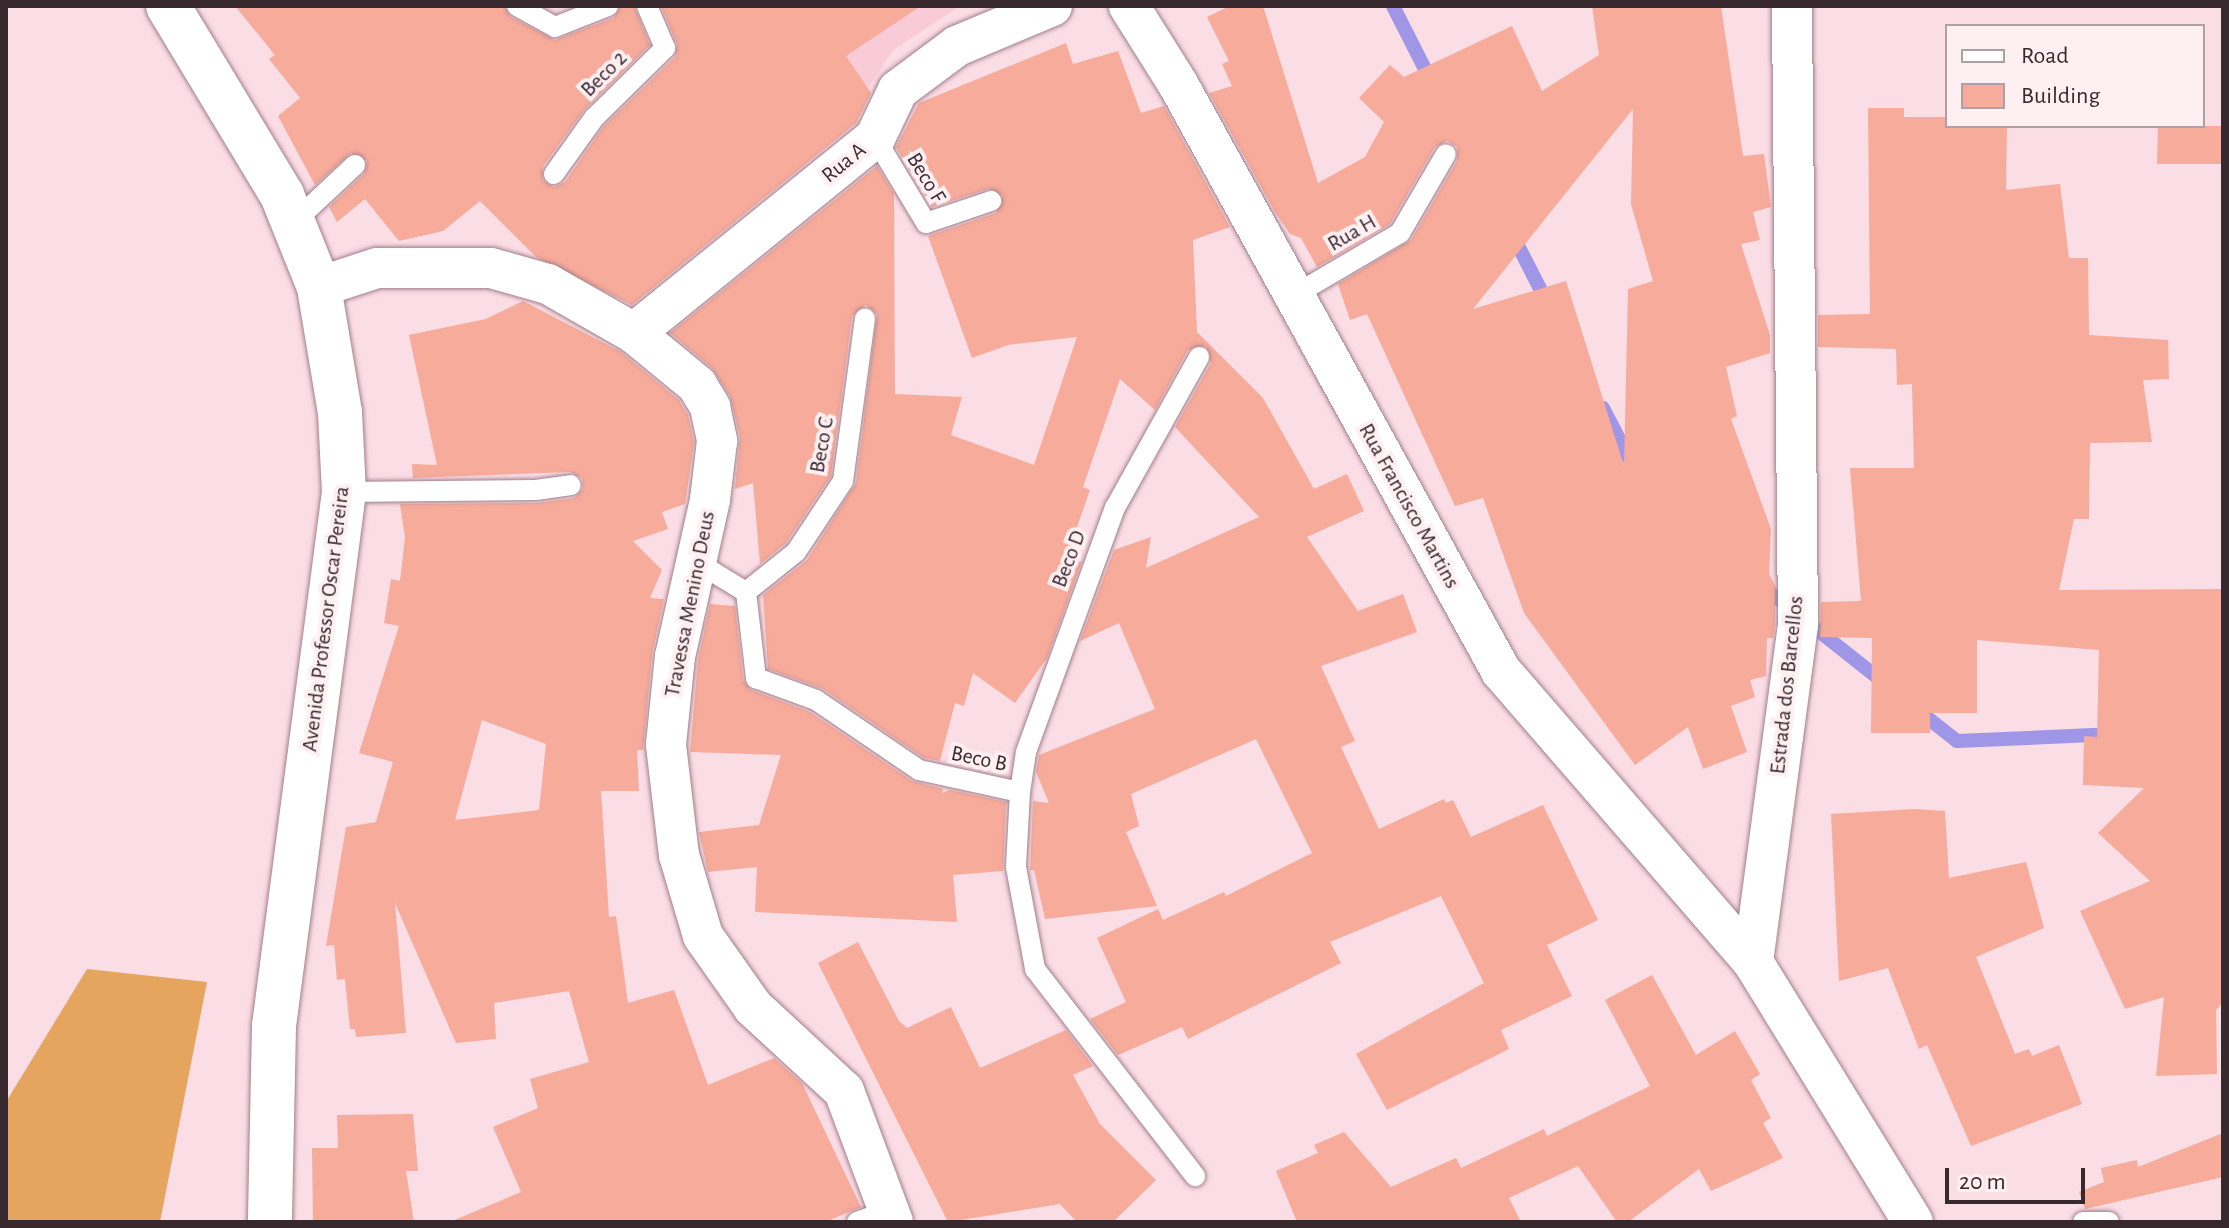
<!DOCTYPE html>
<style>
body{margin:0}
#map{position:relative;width:2229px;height:1228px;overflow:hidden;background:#fbdde6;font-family:"Alegreya Sans",sans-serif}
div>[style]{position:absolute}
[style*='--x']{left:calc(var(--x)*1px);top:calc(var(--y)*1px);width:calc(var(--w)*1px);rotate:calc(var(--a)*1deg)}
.built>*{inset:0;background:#f9cbd9}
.forest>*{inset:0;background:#e6a55f}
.stream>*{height:14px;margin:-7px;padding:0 7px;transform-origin:7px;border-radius:7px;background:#9f96e7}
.building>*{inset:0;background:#f7ab9a}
.roads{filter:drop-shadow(0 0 2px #a17f8a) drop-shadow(0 0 2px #a17f8a)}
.lane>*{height:20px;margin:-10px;padding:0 10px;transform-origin:10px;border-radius:10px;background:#fff}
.street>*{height:40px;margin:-20px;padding:0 20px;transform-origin:20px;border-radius:20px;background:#fff}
.secondary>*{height:44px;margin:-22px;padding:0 22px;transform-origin:22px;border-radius:22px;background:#fff}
span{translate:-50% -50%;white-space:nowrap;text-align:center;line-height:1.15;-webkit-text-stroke:8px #feeff3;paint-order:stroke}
.street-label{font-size:22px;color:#37292e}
.frame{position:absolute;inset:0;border:8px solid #37292e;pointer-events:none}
.legend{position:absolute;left:1945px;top:24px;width:260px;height:104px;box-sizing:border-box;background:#feeff3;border:2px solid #aea0a4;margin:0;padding:10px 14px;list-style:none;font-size:24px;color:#37292e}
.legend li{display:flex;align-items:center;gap:16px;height:40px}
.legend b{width:40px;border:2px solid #aea0a4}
.scale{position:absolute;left:1945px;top:1168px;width:140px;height:36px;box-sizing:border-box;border:4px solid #37292e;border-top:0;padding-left:10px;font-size:24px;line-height:28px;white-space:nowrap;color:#37292e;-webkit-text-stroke:6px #feeff3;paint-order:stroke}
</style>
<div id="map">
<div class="built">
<i style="clip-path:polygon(699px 6px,960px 6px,893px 50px,868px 88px,803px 131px)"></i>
</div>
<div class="forest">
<i style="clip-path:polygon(87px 969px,207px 982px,160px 1222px,6px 1222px,6px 1102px)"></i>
</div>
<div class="stream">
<i style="--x:1393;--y:6;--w:89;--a:63.1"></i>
<i style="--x:1512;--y:234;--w:79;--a:62.8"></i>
<i style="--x:1603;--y:408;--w:63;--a:62.6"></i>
<i style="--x:1762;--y:586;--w:159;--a:38.4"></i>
<i style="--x:1915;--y:708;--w:53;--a:38.2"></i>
<i style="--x:1957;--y:741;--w:158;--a:-2.5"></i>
</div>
<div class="building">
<i style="clip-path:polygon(235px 6px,504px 6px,511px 17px,555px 40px,613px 18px,621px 6px,634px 6px,650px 45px,585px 109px,543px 166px,543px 180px,554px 187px,565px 182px,604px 126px,675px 57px,677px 44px,661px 6px,921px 6px,846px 56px,871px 93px,856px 123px,632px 305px,536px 257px,480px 201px,443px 231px,399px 241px,365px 199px,337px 222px,329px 207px,364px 174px,367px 161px,351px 153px,315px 185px,278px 116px,300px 98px,269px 59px,275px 55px)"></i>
<i style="clip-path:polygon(evenodd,1230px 6px,1263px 6px,1318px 183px,1365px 157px,1384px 122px,1359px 98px,1390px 65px,1404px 77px,1512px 26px,1542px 91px,1599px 55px,1592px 6px,1721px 6px,1743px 156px,1764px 154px,1771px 207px,1753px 212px,1760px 240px,1741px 244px,1770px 335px,1770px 353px,1726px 367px,1737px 416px,1731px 419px,1771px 529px,1769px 574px,1775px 585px,1775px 624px,1773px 638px,1767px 638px,1766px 676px,1750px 680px,1755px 697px,1731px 706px,1747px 752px,1703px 769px,1688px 727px,1635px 765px,1524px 613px,1483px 498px,1455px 506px,1367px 314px,1350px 320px,1338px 284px,1411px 240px,1457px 161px,1457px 147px,1447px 141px,1435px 147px,1390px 224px,1317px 267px,1301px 238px,1290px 234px,1275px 212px,1209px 93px,1232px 86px,1222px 64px,1229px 61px,1207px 17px,1230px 6px,1633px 109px,1631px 204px,1653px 281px,1628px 289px,1624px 466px,1566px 281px,1473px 309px,1633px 109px)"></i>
<i style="clip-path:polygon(1066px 43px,1073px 64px,1118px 51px,1141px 113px,1164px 106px,1230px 227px,1193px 240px,1197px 332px,1263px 398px,1314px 489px,1347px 474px,1364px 511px,1307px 537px,1358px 611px,1403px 594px,1417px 632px,1321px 666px,1355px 741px,1341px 747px,1379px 829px,1444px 799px,1446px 803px,1453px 800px,1471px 837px,1543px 805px,1598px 920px,1547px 945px,1572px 996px,1501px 1030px,1509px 1049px,1387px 1110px,1356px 1054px,1484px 983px,1441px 896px,1330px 942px,1341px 963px,1188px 1039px,1182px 1027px,1118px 1055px,1090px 1019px,1126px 1002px,1097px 938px,1158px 909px,1163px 920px,1224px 892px,1226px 896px,1312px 853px,1256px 739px,1131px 794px,1139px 826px,1126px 832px,1157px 906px,1045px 919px,1034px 870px,1030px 870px,1033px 801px,1049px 803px,1036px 772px,1039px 755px,1155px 709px,1119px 623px,1080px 641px,1114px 550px,1151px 537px,1146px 568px,1259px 517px,1175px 427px,1211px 363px,1206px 346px,1188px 350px,1155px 410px,1120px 379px,1083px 487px,1090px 490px,1063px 567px,1082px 561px,1047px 658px,1015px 703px,973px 673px,964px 706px,955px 703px,940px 761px,924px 758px,823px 689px,768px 669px,763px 595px,807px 560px,856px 483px,877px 314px,866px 305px,852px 316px,831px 476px,786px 543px,760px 564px,753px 483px,735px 489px,740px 437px,730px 396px,712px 368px,670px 333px,877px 166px,894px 194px,895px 394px,962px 397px,951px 435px,1034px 465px,1077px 337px,1008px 345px,972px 358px,928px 236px,996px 213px,1003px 196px,988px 189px,932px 207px,896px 147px,919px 103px)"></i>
<i style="clip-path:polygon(1868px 108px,1904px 108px,1904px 117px,1947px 117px,1947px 126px,2007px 126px,2006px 190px,2060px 184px,2069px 258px,2088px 258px,2089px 335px,2168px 340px,2169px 379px,2143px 380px,2152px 442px,2090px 443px,2089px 519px,2074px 519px,2059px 590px,2223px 589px,2223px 1002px,2216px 1010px,2217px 1074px,2156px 1076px,2164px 997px,2125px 1009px,2080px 911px,2150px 881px,2098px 833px,2144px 788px,2083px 785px,2084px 736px,2097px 737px,2099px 650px,1977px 640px,1977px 713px,1930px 713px,1930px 733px,1871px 733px,1872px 638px,1820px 637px,1821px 602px,1861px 601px,1850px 468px,1914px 468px,1912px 384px,1897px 385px,1896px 349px,1818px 347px,1818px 315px,1870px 314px)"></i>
<i style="clip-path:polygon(2158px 126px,2223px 126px,2223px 164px,2157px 164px)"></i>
<i style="clip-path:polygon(evenodd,523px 301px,621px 352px,679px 400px,688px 415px,694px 442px,685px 504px,662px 512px,668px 529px,633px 541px,662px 570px,650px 598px,664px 599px,652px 654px,643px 750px,637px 750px,639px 791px,601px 791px,609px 917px,616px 916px,628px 1003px,674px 990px,708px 1085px,774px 1058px,802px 1083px,861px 1207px,825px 1222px,450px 1222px,521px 1192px,493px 1127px,538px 1108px,530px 1079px,589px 1062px,569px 991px,494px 1003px,496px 1039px,456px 1043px,395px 903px,406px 1033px,356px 1037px,355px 1029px,350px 1029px,345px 979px,337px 980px,334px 945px,326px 946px,346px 827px,376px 822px,393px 762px,359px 753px,399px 626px,384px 623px,391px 579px,400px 581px,405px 537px,400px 504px,538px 503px,574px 498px,583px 489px,582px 478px,570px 472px,413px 478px,412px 464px,437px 465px,409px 335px,486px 319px,523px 301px,482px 720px,546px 744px,539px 810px,455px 820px,482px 720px)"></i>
<i style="clip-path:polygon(710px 604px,735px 606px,743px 680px,751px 690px,810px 712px,912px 781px,943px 789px,942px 793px,950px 790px,1006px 802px,1003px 871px,953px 875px,957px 922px,755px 912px,757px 867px,708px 872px,699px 832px,759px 825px,781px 755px,690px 752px,698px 660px)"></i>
<i style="clip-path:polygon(1915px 809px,1945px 811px,1949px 878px,2026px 862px,2044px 928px,1976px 957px,2015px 1054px,2029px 1049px,2032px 1056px,2059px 1045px,2082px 1104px,1971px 1146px,1927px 1045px,1919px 1049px,1888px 968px,1839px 981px,1831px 814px)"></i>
<i style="clip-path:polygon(858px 942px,899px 1021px,907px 1028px,951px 1007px,980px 1068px,1066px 1030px,1093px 1066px,1073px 1075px,1100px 1124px,1156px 1180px,1113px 1222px,1077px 1222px,1060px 1204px,948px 1222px,818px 963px)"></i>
<i style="clip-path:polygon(1652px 975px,1696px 1055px,1735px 1031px,1760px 1074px,1751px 1080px,1771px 1118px,1763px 1123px,1783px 1158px,1711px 1191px,1699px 1169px,1628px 1222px,1617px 1222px,1578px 1166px,1509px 1198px,1521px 1222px,1297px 1222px,1276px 1171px,1318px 1153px,1314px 1145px,1344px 1132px,1391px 1187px,1456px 1158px,1461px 1168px,1544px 1129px,1547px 1136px,1650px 1086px,1605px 1000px)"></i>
<i style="clip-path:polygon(413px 1114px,418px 1171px,406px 1171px,414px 1222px,313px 1222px,312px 1148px,338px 1148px,337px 1115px)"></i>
<i style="clip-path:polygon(2223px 1133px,2223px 1177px,2085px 1209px,2079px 1192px,2104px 1182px,2101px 1168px,2137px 1160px,2138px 1167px)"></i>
</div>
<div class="roads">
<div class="lane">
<i style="--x:517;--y:6;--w:43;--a:28.9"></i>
<i style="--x:555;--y:27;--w:57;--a:-21.6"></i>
<i style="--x:875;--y:138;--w:99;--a:59"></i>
<i style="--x:926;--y:223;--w:69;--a:-18.7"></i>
<i style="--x:554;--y:174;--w:69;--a:-54.5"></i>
<i style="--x:594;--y:118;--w:100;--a:-44.6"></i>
<i style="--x:665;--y:48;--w:46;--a:-113.2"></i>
<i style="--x:293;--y:223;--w:85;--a:-43.1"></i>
<i style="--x:1291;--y:297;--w:126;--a:-30.4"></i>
<i style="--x:1400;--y:233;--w:91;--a:-59.8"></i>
<i style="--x:344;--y:492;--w:192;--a:-0.6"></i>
<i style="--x:536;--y:490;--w:35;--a:-8"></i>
<i style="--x:695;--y:561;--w:60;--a:31.3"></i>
<i style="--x:746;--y:592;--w:87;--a:83.4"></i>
<i style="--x:756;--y:678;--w:64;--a:20.1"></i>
<i style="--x:816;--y:700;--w:125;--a:34.2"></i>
<i style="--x:919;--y:770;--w:103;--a:12.3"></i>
<i style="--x:1020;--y:792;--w:75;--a:93.1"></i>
<i style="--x:1016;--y:867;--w:104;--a:79.4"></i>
<i style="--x:1035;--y:969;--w:262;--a:52.3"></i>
<i style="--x:746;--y:592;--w:64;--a:-38.7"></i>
<i style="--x:796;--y:552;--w:85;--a:-56.5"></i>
<i style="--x:843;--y:481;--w:164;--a:-82.3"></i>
<i style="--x:1020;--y:792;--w:40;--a:-81.5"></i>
<i style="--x:1026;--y:752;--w:260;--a:-70"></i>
<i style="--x:1115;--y:508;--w:173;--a:-60.9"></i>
<i style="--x:857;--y:1222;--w:35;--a:-20"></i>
<i style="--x:2083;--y:1222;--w:26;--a:0"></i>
</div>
<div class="street">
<i style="--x:1129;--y:6;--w:92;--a:57.9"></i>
<i style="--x:1178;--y:84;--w:670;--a:61.18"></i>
<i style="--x:1501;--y:671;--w:385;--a:49.1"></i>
<i style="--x:1753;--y:962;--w:305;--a:58.4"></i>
<i style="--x:319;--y:287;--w:61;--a:-18.1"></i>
<i style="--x:377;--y:268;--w:114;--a:0"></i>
<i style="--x:491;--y:268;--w:59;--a:15.7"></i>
<i style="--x:548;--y:284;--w:99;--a:29.7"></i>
<i style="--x:634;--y:333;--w:82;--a:39.5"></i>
<i style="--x:697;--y:385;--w:26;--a:59"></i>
<i style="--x:710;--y:407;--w:35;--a:78"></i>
<i style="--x:717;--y:441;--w:59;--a:96.8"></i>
<i style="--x:710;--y:500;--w:160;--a:102.6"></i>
<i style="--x:675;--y:656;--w:89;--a:95.8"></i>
<i style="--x:666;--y:745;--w:111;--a:83.3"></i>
<i style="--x:679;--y:855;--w:84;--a:73.5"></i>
<i style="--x:703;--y:936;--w:87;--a:54.8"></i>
<i style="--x:753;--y:1007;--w:124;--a:42.7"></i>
<i style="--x:844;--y:1091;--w:140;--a:69.5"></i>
<i style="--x:634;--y:333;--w:310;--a:-39"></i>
<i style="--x:875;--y:138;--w:53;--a:-64.4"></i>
<i style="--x:898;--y:90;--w:74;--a:-36.7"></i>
<i style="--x:957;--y:46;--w:103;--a:-22.8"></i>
<i style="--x:1753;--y:962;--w:340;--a:-82.4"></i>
<i style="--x:1798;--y:625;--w:619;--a:-90.56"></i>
</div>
<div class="secondary">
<i style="--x:168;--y:6;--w:221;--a:58.9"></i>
<i style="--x:282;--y:195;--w:99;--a:68.1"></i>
<i style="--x:319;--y:287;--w:128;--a:80.5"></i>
<i style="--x:340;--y:413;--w:79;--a:87.1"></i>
<i style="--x:344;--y:492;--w:539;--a:97.47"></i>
<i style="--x:274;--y:1026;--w:196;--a:91.2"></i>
</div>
</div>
<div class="street-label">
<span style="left:604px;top:74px;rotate:-45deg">Beco 2</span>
<span style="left:844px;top:163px;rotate:-39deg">Rua A</span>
<span style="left:926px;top:178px;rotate:59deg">Beco F</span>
<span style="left:1352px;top:233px;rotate:-30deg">Rua H</span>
<span style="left:822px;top:445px;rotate:-80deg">Beco C</span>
<span style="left:1409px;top:506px;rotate:61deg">Rua Francisco Martins</span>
<span style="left:1069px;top:559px;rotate:-69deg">Beco D</span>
<span style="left:690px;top:604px;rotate:-79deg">Travessa Menino Deus</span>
<span style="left:326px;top:619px;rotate:-83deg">Avenida Professor Oscar Pereira</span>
<span style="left:1787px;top:685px;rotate:-84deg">Estrada dos Barcellos</span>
<span style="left:979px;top:759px;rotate:12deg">Beco B</span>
</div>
<div class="frame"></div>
<ul class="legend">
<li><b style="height:10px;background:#fff"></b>Road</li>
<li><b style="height:22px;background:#f7ab9a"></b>Building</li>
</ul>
<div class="scale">20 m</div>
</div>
